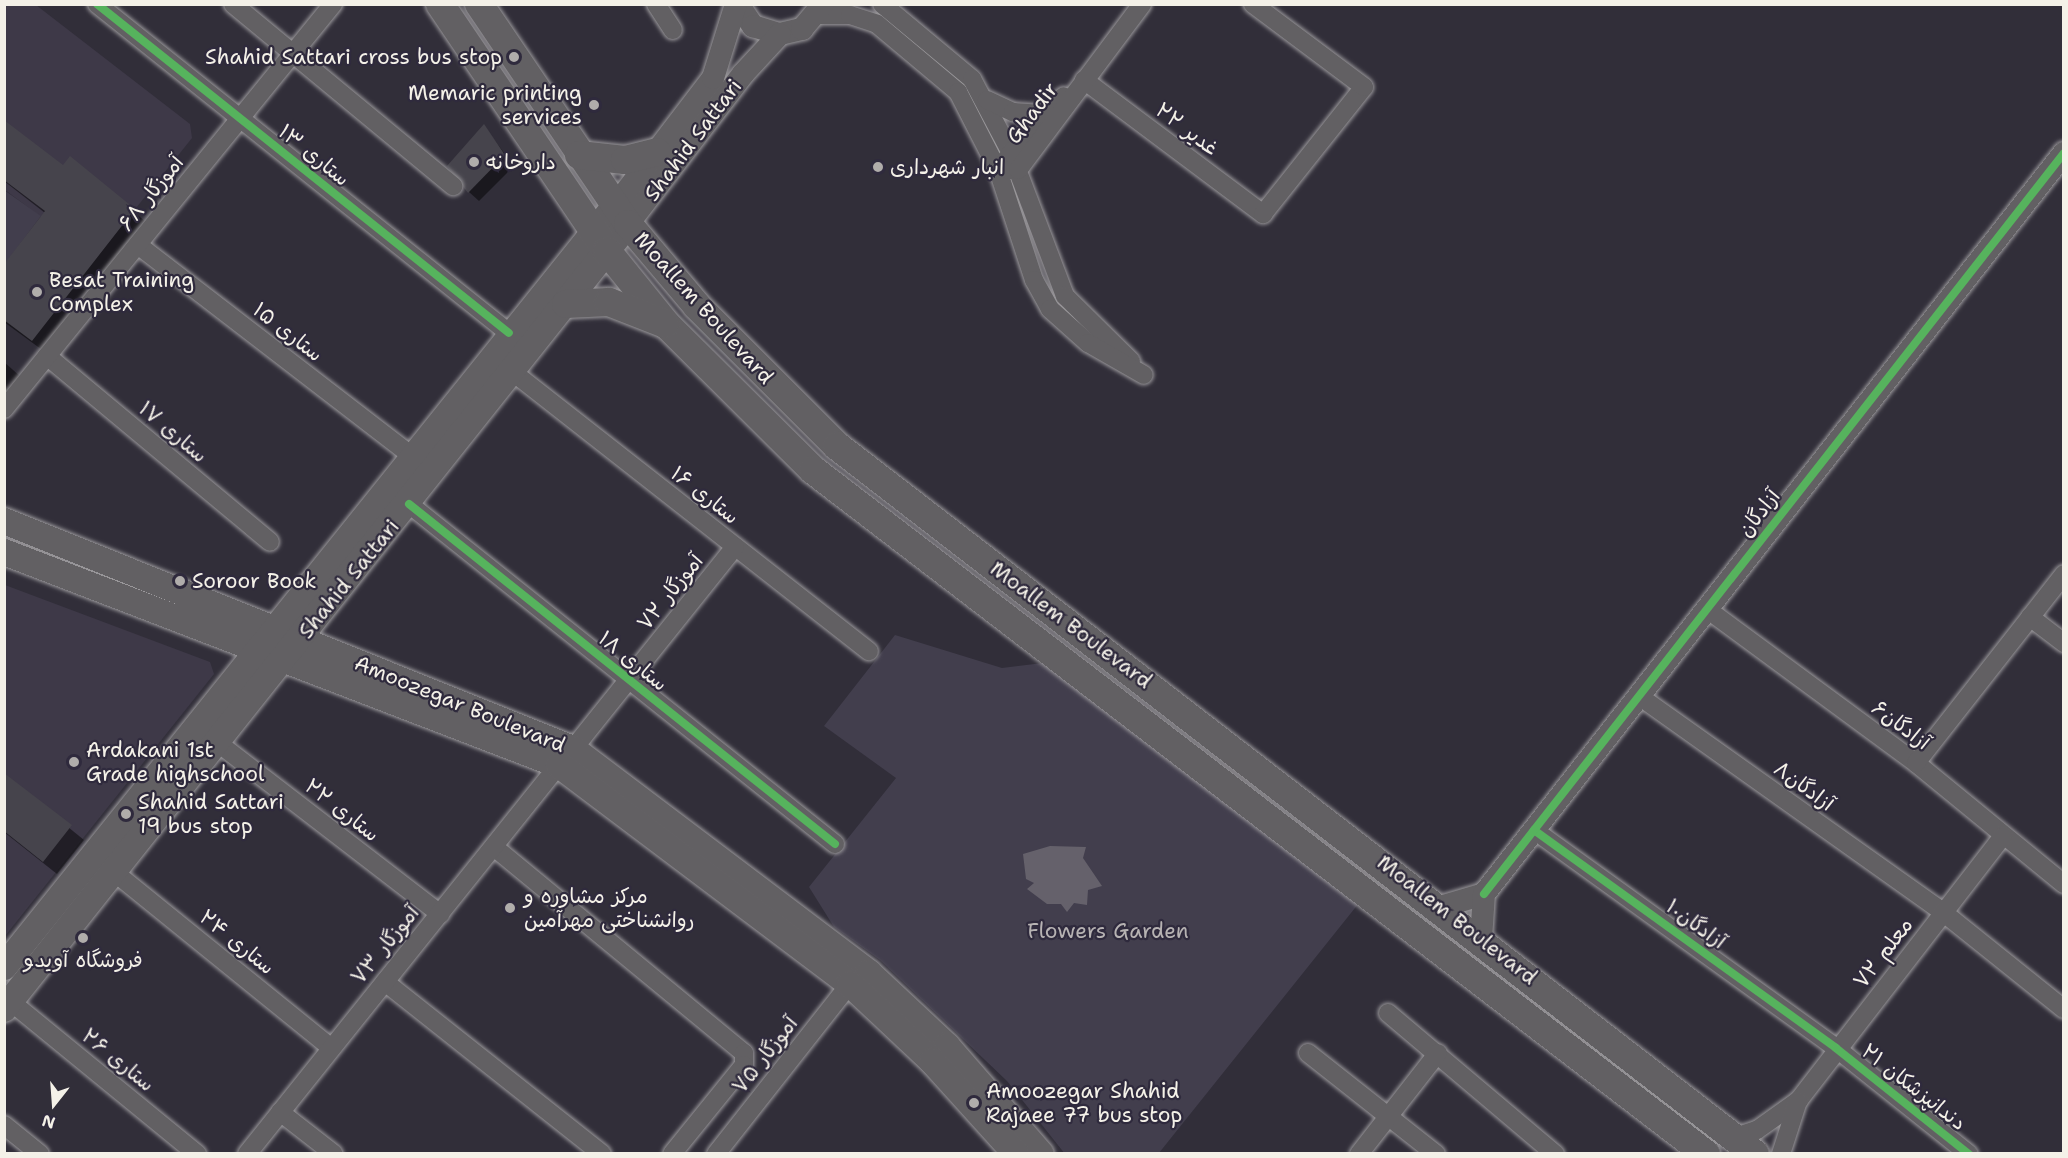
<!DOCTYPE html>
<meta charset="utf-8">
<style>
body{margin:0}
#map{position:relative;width:2068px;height:1158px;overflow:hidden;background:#312e39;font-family:"Shantell Sans","Playpen Sans Arabic",sans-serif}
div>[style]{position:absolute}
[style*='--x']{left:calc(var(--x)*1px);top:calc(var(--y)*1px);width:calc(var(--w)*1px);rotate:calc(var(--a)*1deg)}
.built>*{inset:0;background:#3e3948}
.green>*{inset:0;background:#423e4d}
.water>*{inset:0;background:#65616b}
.shadow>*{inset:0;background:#0007}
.building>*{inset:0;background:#46444c}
.roads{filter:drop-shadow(0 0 2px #9a989b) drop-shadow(0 0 2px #9a989b)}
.minor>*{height:18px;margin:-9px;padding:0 9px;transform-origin:9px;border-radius:9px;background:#626063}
.tertiary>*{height:22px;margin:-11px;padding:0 11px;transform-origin:11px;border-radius:11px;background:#626063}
.secondary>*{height:26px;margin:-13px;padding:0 13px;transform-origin:13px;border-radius:13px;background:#626063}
.primary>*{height:28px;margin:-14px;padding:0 14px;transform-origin:14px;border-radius:14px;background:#626063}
.cycleway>*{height:8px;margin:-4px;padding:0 4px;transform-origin:4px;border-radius:4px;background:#56b35d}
.dots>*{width:16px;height:16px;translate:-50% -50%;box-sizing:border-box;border:3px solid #2f2a3d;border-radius:50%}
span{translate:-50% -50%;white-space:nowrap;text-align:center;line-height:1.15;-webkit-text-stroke:4.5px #2f2a3d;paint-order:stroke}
.poi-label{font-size:21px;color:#f4f1e8}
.right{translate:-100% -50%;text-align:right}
.left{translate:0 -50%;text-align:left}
.street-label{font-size:21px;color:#f4f1e8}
.park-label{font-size:21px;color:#b7b3b3}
.frame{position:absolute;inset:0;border:6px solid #f4f1e8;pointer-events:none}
.north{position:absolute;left:24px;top:1074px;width:60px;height:60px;-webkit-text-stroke:4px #2f2a3d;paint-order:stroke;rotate:197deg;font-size:16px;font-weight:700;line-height:24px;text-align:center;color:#f4f1e8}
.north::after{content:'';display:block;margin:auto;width:21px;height:27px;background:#f4f1e8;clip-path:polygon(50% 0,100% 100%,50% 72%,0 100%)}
</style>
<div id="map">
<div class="built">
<i style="clip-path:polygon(4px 5px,36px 5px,190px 124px,192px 138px,96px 258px,5px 190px)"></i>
<i style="clip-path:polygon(5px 585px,210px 662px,214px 674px,5px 936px)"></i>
</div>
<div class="green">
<i style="clip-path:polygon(4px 190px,41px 216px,5px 264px,4px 264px)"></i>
<i style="clip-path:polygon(895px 635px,1002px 668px,1043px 663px,1363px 898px,1159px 1153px,1065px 1154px,1007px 1081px,880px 960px,834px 927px,809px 887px,896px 778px,824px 726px)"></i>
</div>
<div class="water">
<i style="clip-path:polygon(1050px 846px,1086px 847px,1083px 858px,1102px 886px,1088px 890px,1087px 905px,1074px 903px,1067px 912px,1061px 904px,1047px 904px,1027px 889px,1034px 883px,1026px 879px,1023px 854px)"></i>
</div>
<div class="shadow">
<i style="clip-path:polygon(4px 122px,63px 167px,70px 159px,146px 222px,45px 352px,4px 322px,4px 266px,45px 213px,4px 181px)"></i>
<i style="clip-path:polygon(484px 126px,514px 166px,479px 201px,469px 192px)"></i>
<i style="clip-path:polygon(4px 362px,21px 377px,4px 398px)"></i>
<i style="clip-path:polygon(4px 775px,84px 840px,57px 874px,4px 832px)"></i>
</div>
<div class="building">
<i style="clip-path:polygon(4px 120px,63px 165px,70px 156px,135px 209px,32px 341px,4px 320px,4px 264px,45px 211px,4px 180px)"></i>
<i style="clip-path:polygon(484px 124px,505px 155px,468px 193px,447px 166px)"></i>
<i style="clip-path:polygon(4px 773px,72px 825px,43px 862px,4px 831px)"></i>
</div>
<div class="roads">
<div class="minor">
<i style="--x:97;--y:4;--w:527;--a:38.61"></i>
<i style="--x:233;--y:4;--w:286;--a:39.6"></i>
<i style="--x:656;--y:4;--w:31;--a:57"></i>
<i style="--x:882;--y:4;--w:117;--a:39.8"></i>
<i style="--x:972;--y:79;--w:84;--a:62.2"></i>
<i style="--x:1011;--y:153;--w:153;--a:69.3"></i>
<i style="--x:1065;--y:296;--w:93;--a:44.6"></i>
<i style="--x:818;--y:15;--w:32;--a:0"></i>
<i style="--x:850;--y:15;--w:28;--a:18"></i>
<i style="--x:877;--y:24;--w:106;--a:40"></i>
<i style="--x:958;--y:92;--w:88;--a:62.9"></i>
<i style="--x:998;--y:170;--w:116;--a:71.9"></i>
<i style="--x:1034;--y:280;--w:33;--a:61"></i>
<i style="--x:1050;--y:309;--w:51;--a:41.8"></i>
<i style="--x:1088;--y:343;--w:64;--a:29.7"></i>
<i style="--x:1084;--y:80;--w:224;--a:36.8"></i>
<i style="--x:1263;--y:214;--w:162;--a:-51.5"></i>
<i style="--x:1364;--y:87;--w:139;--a:-143.2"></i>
<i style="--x:987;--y:100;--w:29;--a:25"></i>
<i style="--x:1013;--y:112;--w:29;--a:4"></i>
<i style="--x:1004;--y:162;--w:61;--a:-51.6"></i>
<i style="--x:1042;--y:114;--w:28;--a:-39"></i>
<i style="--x:1008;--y:170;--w:10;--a:0"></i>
<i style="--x:1018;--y:170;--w:207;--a:-53.2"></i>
<i style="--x:138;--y:245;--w:346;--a:37.6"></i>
<i style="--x:47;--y:356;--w:290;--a:39.8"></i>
<i style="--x:514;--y:373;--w:451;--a:38.1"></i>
<i style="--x:4;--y:409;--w:522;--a:-50.91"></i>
<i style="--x:409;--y:504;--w:545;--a:38.59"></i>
<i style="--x:1707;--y:609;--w:260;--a:36.4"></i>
<i style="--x:1916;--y:763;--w:191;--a:39.3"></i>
<i style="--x:2030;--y:617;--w:43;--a:37.4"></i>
<i style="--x:1639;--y:696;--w:374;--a:35.4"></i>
<i style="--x:1944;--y:913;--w:154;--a:38.7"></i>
<i style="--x:217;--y:742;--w:282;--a:37.6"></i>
<i style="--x:573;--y:749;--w:259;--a:-51.3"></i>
<i style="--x:1916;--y:763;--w:240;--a:-51.9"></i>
<i style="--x:1534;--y:830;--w:372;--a:35.8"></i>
<i style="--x:1836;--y:1048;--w:170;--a:38.6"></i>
<i style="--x:494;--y:847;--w:324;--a:39.5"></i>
<i style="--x:744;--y:1053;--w:12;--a:90"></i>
<i style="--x:744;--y:1065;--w:114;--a:129"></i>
<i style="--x:114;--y:872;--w:279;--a:39"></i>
<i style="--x:385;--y:982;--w:277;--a:38.4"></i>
<i style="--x:10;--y:1001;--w:242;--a:39.3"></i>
<i style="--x:1388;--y:1013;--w:219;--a:40.2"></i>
<i style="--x:1308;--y:1053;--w:163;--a:38.3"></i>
<i style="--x:280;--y:1112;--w:68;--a:37.9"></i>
<i style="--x:4;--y:1125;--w:46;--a:38.9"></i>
<i style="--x:1735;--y:1137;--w:23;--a:-18"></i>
<i style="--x:1757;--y:1130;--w:52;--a:-35.5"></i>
<i style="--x:1799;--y:1100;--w:334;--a:-52.3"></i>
<i style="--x:247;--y:1154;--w:499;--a:-51.3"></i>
<i style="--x:716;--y:1154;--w:216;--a:-51.8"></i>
<i style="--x:1359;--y:1154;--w:128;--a:-52"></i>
<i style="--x:1781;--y:1154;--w:56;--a:-72.2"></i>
</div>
<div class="tertiary">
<i style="--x:738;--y:4;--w:27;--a:56"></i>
<i style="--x:753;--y:26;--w:28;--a:17"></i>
<i style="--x:780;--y:34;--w:23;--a:-13"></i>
<i style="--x:802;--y:29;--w:33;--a:-50"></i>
<i style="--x:615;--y:206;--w:161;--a:-52.6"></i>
<i style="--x:713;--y:78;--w:77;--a:-72.7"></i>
<i style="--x:628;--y:224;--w:189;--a:-52.5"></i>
<i style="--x:743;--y:74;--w:54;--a:-47.2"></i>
<i style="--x:1484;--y:894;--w:941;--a:-51.95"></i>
<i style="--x:1440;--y:907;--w:46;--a:-16.5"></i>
<i style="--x:1481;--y:939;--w:45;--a:-86.2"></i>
</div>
<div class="secondary">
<i style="--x:4;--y:521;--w:613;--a:21.84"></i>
<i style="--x:573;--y:749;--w:371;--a:37.1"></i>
<i style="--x:869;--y:973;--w:107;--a:43.1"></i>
<i style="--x:947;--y:1046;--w:143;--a:49"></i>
<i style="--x:4;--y:552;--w:594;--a:21"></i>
<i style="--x:559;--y:765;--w:364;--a:37"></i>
<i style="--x:850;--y:984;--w:112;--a:43.2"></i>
<i style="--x:932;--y:1061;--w:125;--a:47.9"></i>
<i style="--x:4;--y:967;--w:976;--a:-51.24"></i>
<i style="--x:4;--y:1009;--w:1003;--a:-51.52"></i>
</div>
<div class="primary">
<i style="--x:440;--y:4;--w:298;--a:55.9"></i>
<i style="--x:607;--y:251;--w:95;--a:51"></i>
<i style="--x:667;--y:325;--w:206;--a:44.8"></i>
<i style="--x:813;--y:470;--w:1125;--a:37.45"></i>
<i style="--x:479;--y:4;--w:266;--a:55.9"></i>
<i style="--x:628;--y:224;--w:107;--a:49.9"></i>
<i style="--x:697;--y:306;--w:198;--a:45"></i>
<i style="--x:837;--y:446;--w:1159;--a:37.64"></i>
<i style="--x:579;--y:155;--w:46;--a:6.2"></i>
<i style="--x:625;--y:160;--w:33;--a:-14"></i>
<i style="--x:566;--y:304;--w:43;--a:-2.7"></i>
<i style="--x:609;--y:302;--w:60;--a:21.4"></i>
</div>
</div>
<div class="cycleway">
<i style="--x:97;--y:4;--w:527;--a:38.61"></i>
<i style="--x:409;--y:504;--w:545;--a:38.59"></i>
<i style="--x:1534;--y:830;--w:372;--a:35.8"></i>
<i style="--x:1836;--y:1048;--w:170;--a:38.6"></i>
<i style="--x:1484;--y:894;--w:941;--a:-51.95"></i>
</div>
<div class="dots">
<i style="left:514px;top:57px;background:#b0adab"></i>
<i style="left:594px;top:105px;background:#b0adab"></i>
<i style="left:474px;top:162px;background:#b0adab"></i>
<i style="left:878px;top:167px;background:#b0adab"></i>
<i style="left:37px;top:292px;background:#b0adab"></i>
<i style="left:180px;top:581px;background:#b0adab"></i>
<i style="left:74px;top:762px;background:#b0adab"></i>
<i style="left:126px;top:814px;background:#b0adab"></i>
<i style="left:510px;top:908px;background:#b0adab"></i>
<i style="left:83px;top:938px;background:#b0adab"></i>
<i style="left:974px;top:1103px;background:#b0adab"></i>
</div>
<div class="poi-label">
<span class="right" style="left:502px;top:57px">Shahid Sattari cross bus stop</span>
<span class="right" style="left:582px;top:105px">Memaric printing<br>services</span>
<span class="left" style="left:486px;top:162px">داروخانه</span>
<span class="left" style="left:890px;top:167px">انبار شهرداری</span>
<span class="left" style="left:49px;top:292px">Besat Training<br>Complex</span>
<span class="left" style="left:192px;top:581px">Soroor Book</span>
<span class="left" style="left:86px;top:762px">Ardakani 1st<br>Grade highschool</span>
<span class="left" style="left:138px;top:814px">Shahid Sattari<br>19 bus stop</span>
<span class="left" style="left:524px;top:908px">مرکز مشاوره و<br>روانشناختی مهرآمین</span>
<span style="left:83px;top:960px">فروشگاه آويدو</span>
<span class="left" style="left:986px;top:1103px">Amoozegar Shahid<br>Rajaee 77 bus stop</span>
</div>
<div class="street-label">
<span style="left:1032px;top:113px;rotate:-53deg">Ghadir</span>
<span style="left:1187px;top:129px;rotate:37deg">غدیر ۲۲</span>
<span style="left:693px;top:140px;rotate:-53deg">Shahid Sattari</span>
<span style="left:314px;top:155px;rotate:39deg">ستاری ۱۳</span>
<span style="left:151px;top:193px;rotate:-51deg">آموزگار ۶۸</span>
<span style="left:704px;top:308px;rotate:48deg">Moallem Boulevard</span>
<span style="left:288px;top:332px;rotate:38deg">ستاری ۱۵</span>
<span style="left:173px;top:432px;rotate:40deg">ستاری ۱۷</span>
<span style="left:705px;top:495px;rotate:38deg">ستاری ۱۶</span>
<span style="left:1759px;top:513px;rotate:-52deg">آزادگان</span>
<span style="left:349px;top:579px;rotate:-51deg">Shahid Sattari</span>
<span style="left:670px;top:592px;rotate:-51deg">۷۲ آموزگار</span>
<span style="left:1071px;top:625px;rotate:37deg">Moallem Boulevard</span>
<span style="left:633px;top:661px;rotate:39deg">ستاری ۱۸</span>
<span style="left:460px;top:704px;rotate:22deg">Amoozegar Boulevard</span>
<span style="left:1901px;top:725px;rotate:37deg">آزادگان۶</span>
<span style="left:1804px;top:786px;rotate:36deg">آزادگان۸</span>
<span style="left:342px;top:810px;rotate:38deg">ستاری ۲۲</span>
<span style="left:1457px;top:920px;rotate:38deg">Moallem Boulevard</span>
<span style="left:1696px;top:924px;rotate:36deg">آزادگان۱۰</span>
<span style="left:237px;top:942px;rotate:39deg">ستاری ۲۴</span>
<span style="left:385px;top:945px;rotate:-51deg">۷۳ آموزگار</span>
<span style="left:1883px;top:953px;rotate:-52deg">معلم ۷۲</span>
<span style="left:765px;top:1055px;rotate:-52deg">آموزگار ۷۵</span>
<span style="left:118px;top:1060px;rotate:39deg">ستاری ۲۶</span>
<span style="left:1914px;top:1087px;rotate:38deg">دندانپزشکان ۲۱</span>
</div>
<div class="park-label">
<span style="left:1108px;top:931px">Flowers Garden</span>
</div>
<div class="frame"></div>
<div class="north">N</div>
</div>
